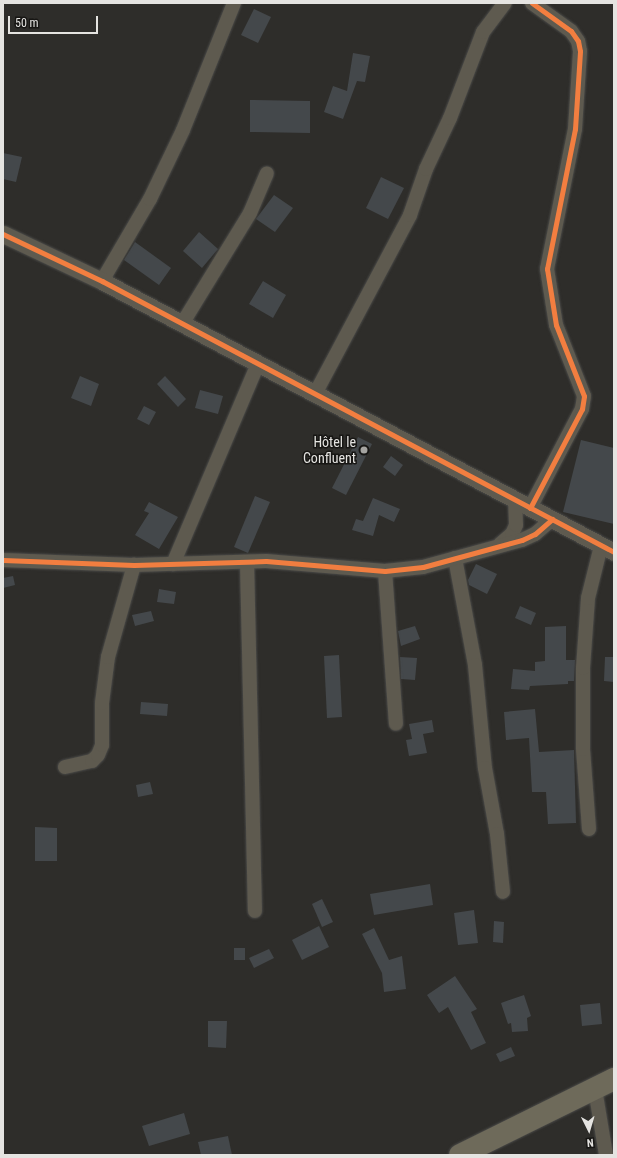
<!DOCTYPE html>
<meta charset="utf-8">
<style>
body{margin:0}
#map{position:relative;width:617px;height:1158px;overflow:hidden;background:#2e2d2a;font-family:"Roboto Condensed",sans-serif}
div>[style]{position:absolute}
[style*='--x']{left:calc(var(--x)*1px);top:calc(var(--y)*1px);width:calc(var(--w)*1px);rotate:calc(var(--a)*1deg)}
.building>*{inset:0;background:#44484b}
.roads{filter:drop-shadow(0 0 1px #4a4a48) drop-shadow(0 0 1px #4a4a48)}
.minor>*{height:14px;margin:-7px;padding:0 7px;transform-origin:7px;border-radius:7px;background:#5e5a4f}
.tertiary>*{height:17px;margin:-8.5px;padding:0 8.5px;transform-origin:8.5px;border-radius:8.5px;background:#5e5a4f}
.trunk>*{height:22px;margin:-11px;padding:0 11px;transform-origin:11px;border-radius:11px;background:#6e6a5a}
.cycleway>*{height:5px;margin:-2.5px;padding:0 2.5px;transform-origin:2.5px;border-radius:2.5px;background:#f27e40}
.dots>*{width:11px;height:11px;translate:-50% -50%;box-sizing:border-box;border:2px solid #171614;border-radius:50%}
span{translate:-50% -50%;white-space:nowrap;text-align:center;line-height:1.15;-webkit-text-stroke:3px #171614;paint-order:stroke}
.poi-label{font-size:14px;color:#e5e4e1}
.right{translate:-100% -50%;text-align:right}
.frame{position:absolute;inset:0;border:4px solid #e5e4e1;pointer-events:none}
.north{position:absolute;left:569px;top:1110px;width:40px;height:40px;-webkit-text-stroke:3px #171614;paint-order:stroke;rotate:175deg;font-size:11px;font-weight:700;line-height:16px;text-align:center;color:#e5e4e1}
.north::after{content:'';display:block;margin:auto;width:14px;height:18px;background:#e5e4e1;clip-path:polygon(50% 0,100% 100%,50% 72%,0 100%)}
.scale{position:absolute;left:8px;top:16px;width:90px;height:18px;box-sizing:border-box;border:2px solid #e5e4e1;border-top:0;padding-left:5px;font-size:12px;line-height:14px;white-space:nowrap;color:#e5e4e1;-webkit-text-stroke:3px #171614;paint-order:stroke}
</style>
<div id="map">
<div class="building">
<i style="clip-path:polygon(254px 9px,271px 17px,258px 43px,241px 35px)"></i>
<i style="clip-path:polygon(353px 53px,370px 56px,365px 82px,357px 81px,343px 119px,324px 112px,333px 86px,347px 91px)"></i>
<i style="clip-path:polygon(250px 100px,310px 101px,310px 133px,250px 132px)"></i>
<i style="clip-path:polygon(3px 153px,22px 157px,16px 182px,3px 179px)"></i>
<i style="clip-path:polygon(381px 177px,404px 188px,388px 219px,366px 208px)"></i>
<i style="clip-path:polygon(274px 195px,293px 208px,275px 232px,256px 219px)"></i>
<i style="clip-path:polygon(199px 232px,218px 249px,202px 268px,183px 251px)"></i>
<i style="clip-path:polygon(135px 242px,171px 268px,159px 285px,124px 260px)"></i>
<i style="clip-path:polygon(263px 281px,286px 295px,273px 318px,249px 304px)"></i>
<i style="clip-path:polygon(80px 376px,99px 384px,91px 406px,71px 398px)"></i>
<i style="clip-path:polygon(165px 376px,186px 399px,178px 407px,157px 384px)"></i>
<i style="clip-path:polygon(200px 390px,223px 396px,218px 414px,195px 408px)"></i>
<i style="clip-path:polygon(144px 406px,156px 412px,149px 425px,137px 419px)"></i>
<i style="clip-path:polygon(358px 437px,372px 444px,346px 495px,332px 488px)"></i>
<i style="clip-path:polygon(581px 440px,614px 448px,614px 524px,563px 512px)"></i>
<i style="clip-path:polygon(391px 456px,403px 465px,395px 476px,383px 467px)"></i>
<i style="clip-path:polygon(255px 496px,270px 502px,248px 553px,234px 547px)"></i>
<i style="clip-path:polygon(373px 498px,400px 509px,394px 522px,379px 515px,373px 536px,352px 530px,356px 519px,363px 521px)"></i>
<i style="clip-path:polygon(149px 502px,178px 517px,159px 549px,135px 535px,149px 513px,144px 511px)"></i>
<i style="clip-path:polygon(476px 564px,497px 574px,487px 594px,469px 585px,468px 580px)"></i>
<i style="clip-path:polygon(13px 576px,15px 585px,3px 588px,3px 578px)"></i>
<i style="clip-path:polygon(159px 589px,176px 592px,174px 604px,157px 602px)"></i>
<i style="clip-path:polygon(520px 606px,536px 613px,531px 625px,515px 618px)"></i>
<i style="clip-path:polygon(151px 611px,154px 621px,135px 626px,132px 615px)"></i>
<i style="clip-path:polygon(415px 626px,420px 639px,401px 646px,398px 631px)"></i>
<i style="clip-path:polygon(566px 626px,566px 660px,575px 660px,574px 681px,568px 681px,568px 684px,530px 686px,529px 690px,511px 689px,513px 669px,535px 671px,535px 662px,545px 661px,545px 627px)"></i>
<i style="clip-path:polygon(339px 655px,342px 717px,327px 718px,324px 656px)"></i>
<i style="clip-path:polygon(400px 657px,417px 658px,415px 680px,401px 679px)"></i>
<i style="clip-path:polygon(605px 657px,614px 657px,614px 682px,604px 681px)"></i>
<i style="clip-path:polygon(141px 702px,168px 704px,167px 716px,140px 714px)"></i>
<i style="clip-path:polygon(535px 709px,539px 752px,574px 750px,576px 823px,548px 824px,546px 792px,532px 792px,529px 738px,506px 740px,504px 712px)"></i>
<i style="clip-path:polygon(432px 720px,434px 732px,423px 734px,427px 753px,409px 756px,406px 740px,412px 739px,409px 724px)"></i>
<i style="clip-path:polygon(150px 782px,153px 794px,138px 797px,136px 785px)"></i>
<i style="clip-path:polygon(35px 827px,57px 828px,57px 861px,35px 861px)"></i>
<i style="clip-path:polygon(430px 884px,433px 905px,374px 915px,370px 894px)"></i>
<i style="clip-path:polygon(322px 899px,333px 922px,322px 927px,312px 904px)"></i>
<i style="clip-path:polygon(474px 910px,478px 943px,458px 945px,454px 913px)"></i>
<i style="clip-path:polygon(494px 921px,504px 922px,503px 943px,493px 942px)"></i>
<i style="clip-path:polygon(319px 926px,329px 947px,302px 960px,292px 940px)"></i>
<i style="clip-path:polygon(374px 928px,389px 960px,402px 956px,406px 989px,384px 992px,382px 973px,362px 934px)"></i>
<i style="clip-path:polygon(234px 948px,245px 948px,245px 960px,234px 960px)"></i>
<i style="clip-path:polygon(269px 949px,274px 958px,254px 968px,249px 958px)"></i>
<i style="clip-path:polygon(455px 976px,477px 1009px,471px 1012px,486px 1043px,471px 1050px,448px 1007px,439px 1013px,427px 995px)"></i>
<i style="clip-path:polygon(524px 995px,531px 1016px,527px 1018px,528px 1031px,512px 1032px,511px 1023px,508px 1024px,501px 1003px)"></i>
<i style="clip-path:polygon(600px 1003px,602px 1024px,582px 1026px,580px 1005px)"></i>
<i style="clip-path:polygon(208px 1021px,227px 1021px,226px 1048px,208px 1047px)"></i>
<i style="clip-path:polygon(511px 1047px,515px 1056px,500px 1062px,496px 1054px)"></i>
<i style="clip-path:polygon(184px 1113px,190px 1134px,149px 1146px,142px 1126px)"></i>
<i style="clip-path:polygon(228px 1136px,232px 1155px,201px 1155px,198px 1142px)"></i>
</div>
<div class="roads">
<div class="minor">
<i style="--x:102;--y:281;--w:95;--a:-59.7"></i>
<i style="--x:150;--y:199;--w:76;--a:-64.4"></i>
<i style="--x:183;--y:130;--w:137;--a:-68.1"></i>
<i style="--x:182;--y:324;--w:130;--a:-58.5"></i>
<i style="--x:250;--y:213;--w:43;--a:-67"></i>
<i style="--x:315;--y:394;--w:203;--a:-62"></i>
<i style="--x:410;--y:215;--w:49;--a:-70.8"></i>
<i style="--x:426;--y:169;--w:56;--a:-64.8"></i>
<i style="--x:450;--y:118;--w:92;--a:-69"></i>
<i style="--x:483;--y:32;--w:36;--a:-53"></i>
<i style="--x:530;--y:508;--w:112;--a:-62.3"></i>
<i style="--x:582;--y:409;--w:13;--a:-81"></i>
<i style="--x:584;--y:396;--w:76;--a:-111.5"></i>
<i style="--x:556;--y:325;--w:57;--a:-99.1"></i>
<i style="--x:547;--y:269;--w:143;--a:-78.7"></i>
<i style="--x:575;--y:129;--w:78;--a:-86.3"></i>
<i style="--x:580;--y:51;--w:10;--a:-101"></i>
<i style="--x:578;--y:41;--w:12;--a:-125"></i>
<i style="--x:571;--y:31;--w:48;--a:-144.3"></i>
<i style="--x:500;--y:544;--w:16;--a:-40"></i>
<i style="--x:512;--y:534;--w:10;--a:-66"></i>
<i style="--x:516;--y:525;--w:25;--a:-92"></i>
<i style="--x:455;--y:558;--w:109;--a:79.4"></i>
<i style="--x:475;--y:665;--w:103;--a:84.5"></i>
<i style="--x:485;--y:768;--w:67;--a:79.7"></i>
<i style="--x:497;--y:834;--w:58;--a:84.1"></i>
<i style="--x:3;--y:560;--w:131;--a:2.2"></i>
<i style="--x:134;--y:565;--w:132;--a:-1.7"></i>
<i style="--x:266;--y:561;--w:119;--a:4.8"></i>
<i style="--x:385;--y:571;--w:38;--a:-6"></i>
<i style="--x:423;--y:567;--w:103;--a:-15.3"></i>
<i style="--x:522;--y:540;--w:14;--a:-25"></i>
<i style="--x:535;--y:534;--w:23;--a:-41"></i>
<i style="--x:247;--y:562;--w:349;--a:88.7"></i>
<i style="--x:173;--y:564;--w:217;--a:-67"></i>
<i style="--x:385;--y:571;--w:153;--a:85.9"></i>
<i style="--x:65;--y:767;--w:28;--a:-13"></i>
<i style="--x:92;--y:761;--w:8;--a:-45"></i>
<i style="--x:98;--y:755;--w:11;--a:-68"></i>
<i style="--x:102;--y:745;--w:42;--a:-90"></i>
<i style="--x:102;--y:703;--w:46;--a:-82.6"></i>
<i style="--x:108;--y:657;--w:96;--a:-74.2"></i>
<i style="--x:589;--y:829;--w:80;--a:-94.3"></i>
<i style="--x:583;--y:749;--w:81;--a:-90"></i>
<i style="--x:583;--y:668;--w:70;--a:-85.9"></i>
<i style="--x:588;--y:598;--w:54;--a:-76"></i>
<i style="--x:595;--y:1089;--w:67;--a:80.5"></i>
</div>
<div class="tertiary">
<i style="--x:3;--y:234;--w:110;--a:25.4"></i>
<i style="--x:102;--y:281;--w:579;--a:27.89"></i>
</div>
<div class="trunk">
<i style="--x:460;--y:1155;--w:172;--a:-26.3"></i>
</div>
</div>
<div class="cycleway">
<i style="--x:3;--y:234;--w:110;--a:25.4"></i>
<i style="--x:102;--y:281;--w:579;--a:27.89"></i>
<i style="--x:530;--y:508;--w:112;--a:-62.3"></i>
<i style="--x:582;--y:409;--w:13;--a:-81"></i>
<i style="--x:584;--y:396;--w:76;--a:-111.5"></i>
<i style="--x:556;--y:325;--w:57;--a:-99.1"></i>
<i style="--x:547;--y:269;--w:143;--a:-78.7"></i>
<i style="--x:575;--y:129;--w:78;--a:-86.3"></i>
<i style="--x:580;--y:51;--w:10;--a:-101"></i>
<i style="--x:578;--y:41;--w:12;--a:-125"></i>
<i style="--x:571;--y:31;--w:48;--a:-144.3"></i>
<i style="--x:3;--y:560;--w:131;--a:2.2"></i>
<i style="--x:134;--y:565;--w:132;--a:-1.7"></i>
<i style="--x:266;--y:561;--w:119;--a:4.8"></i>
<i style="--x:385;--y:571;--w:38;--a:-6"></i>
<i style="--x:423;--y:567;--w:103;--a:-15.3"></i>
<i style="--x:522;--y:540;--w:14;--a:-25"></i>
<i style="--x:535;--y:534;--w:23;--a:-41"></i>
</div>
<div class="dots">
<i style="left:364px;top:450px;background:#a5a4a1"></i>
</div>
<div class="poi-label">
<span class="right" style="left:356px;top:450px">Hôtel le<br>Confluent</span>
</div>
<div class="frame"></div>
<div class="north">N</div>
<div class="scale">50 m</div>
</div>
